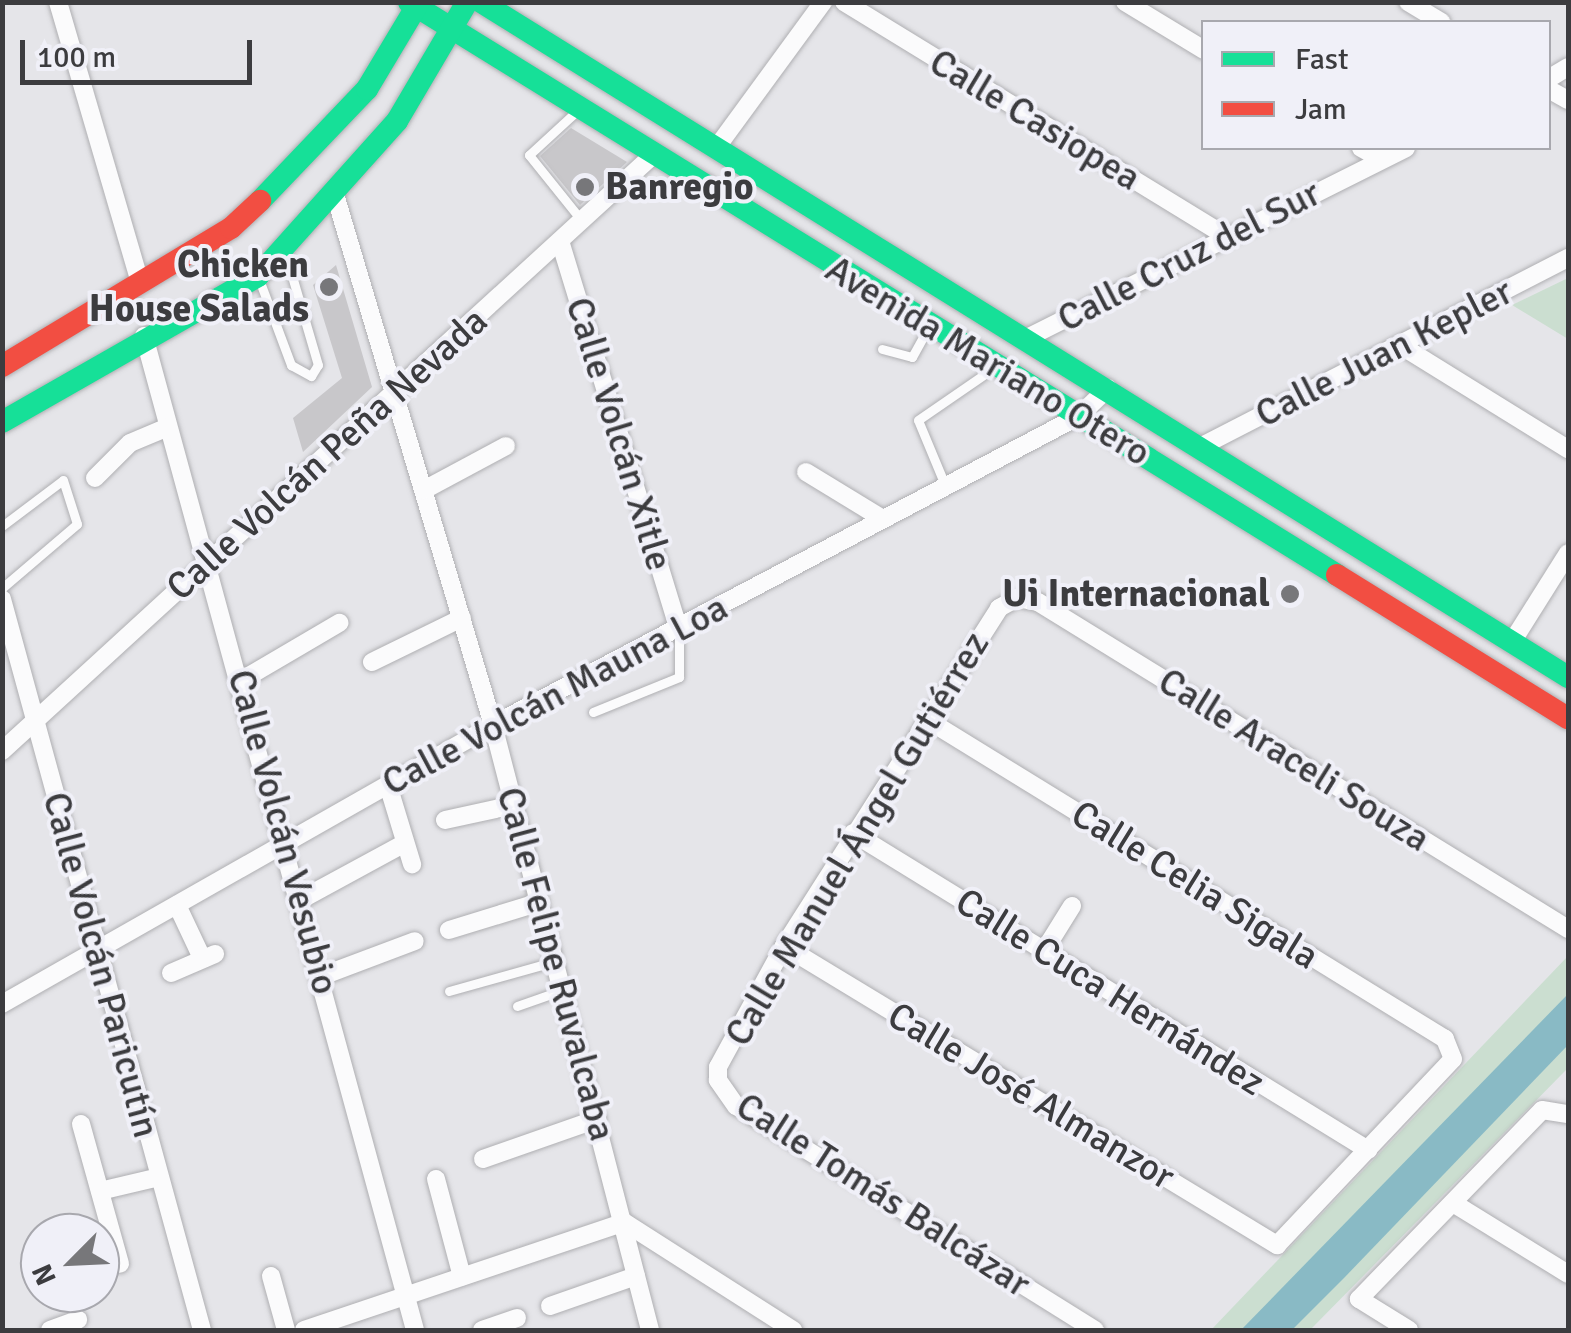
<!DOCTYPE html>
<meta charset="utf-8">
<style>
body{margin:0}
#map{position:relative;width:1571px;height:1333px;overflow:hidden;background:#e5e5e9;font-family:Signika,sans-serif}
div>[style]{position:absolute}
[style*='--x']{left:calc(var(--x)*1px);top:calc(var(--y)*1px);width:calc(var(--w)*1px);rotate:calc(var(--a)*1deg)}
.green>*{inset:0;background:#cbded0}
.water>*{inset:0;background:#89bac5}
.building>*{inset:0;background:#c8c7ca}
.roads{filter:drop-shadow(0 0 2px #afafb2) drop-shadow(0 0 2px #afafb2)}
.lane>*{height:9px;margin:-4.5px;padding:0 4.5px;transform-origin:4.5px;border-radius:4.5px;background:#fbfbfc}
.street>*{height:18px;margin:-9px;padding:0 9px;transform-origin:9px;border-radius:9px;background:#fbfbfc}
.fast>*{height:22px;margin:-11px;padding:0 11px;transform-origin:11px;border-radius:11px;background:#16e098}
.jam>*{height:22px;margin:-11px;padding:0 11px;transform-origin:11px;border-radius:11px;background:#f24e42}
.dots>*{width:28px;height:28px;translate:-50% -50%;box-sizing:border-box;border:5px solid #f0f0f8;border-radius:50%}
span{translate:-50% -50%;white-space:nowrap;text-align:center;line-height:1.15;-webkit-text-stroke:8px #f0f0f8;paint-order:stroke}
.street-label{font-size:38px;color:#3c3c3f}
.poi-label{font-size:38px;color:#3c3c3f;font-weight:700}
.left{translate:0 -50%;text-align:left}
.right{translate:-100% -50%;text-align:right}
.frame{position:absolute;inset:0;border:5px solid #3c3c3f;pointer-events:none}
.legend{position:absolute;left:1201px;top:20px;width:350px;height:130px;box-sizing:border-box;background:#f0f0f8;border:2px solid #a8a8ae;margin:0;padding:12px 18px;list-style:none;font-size:30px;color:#3c3c3f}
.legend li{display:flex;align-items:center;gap:20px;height:50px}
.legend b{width:50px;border:2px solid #a8a8ae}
.north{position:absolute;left:20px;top:1213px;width:100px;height:100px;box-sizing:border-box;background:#f0f0f8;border:2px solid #a8a8ae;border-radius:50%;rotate:246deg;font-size:28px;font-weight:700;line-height:40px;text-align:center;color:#3c3c3f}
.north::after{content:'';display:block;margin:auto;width:35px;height:45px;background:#77777a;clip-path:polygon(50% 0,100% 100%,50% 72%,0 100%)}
.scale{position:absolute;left:20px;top:40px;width:232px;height:45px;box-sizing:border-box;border:5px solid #3c3c3f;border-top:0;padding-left:12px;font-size:30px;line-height:35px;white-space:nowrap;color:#3c3c3f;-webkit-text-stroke:8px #f0f0f8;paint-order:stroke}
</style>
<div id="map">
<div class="green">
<i style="clip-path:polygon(1568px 278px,1568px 339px,1512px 305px)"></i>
<i style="clip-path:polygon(1568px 956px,1568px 1068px,1310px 1330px,1211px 1330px)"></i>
</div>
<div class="water">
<i style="clip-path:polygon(1568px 994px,1568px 1045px,1344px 1278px,1292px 1330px,1241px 1330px)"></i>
</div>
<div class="building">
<i style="clip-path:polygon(571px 128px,627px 162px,580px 205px,540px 156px)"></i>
<i style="clip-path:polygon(336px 265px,372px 387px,303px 452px,293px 418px,342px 378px,313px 285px)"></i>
</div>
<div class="roads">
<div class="lane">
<i style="--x:579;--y:109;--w:68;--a:137.4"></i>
<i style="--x:529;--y:155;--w:85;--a:51.2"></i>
<i style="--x:260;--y:282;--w:89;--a:69.5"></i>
<i style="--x:291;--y:365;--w:23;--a:29"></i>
<i style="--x:311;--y:376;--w:13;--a:-58"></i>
<i style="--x:318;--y:365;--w:118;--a:-106.3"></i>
<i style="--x:882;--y:349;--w:31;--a:15"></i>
<i style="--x:912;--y:357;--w:35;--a:-61"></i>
<i style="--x:945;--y:485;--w:70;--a:-112.6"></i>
<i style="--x:918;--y:420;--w:93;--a:-34.5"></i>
<i style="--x:2;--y:526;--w:76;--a:-37"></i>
<i style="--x:63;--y:480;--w:46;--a:72.3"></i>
<i style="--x:77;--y:524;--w:99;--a:139.5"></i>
<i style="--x:593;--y:712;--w:93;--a:-22.1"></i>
<i style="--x:679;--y:677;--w:48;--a:-90"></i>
<i style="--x:449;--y:991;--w:108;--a:-15.6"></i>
<i style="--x:517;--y:1006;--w:46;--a:-19.2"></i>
</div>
<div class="street">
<i style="--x:58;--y:2;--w:293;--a:73.7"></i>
<i style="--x:844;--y:2;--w:449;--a:31.5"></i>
<i style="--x:1125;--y:2;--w:92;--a:31.3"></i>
<i style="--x:1408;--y:2;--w:39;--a:31"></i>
<i style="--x:1548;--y:79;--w:23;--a:-31"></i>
<i style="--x:1548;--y:89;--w:23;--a:29"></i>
<i style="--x:717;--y:147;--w:180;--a:-53.8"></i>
<i style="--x:1361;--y:148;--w:23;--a:29"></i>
<i style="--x:336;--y:198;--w:550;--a:73.41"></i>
<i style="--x:493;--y:725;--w:625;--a:75.45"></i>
<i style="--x:560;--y:241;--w:404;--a:73"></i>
<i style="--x:144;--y:336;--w:1030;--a:74.75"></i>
<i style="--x:1025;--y:339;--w:426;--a:-26.6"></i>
<i style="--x:1400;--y:345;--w:198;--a:31.8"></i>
<i style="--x:1200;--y:447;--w:414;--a:-27.2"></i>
<i style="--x:806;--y:472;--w:90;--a:31.4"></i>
<i style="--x:95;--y:478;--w:49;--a:-45"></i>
<i style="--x:130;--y:443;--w:41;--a:-22.8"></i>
<i style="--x:424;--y:490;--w:93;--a:-28.2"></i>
<i style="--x:2;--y:599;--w:758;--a:74.7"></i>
<i style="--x:1512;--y:642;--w:105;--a:-57.8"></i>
<i style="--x:372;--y:662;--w:100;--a:-26.1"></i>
<i style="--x:242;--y:680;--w:113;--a:-30.4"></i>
<i style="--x:2;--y:751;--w:881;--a:-42.47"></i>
<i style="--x:388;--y:785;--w:83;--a:73.1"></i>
<i style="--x:445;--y:820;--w:71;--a:-12.3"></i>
<i style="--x:853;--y:833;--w:605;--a:31.61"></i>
<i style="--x:302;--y:899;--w:117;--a:-28.5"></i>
<i style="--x:177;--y:905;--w:59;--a:64.7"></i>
<i style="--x:449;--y:930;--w:95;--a:-17.1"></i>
<i style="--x:784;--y:946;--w:577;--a:31.24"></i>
<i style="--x:1277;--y:1245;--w:256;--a:-46.6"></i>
<i style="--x:1453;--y:1059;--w:22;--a:-112"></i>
<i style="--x:1445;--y:1039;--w:610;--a:-148.34"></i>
<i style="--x:1044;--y:951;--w:53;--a:-58.1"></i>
<i style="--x:171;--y:973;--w:48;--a:-23.4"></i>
<i style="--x:322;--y:976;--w:99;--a:-20.6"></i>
<i style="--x:2;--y:1004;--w:565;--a:-29.61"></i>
<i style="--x:493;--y:725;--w:662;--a:-27.8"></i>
<i style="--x:1079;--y:416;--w:40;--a:-44"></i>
<i style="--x:81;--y:1124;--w:145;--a:74.4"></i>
<i style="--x:483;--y:1159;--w:121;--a:-19.3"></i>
<i style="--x:436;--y:1179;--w:101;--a:75.1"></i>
<i style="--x:100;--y:1191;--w:61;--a:-13.3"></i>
<i style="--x:1453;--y:1203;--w:135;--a:31.7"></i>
<i style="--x:271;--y:1276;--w:56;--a:74.5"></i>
<i style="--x:550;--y:1306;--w:91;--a:-19.2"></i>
<i style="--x:50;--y:1330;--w:30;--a:-20"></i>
<i style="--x:304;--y:1330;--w:338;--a:-18.6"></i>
<i style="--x:624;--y:1222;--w:201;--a:32.6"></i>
<i style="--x:482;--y:1330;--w:37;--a:-19"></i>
<i style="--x:1095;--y:1330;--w:423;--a:-148"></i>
<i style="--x:736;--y:1106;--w:32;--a:-125"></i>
<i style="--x:718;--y:1080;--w:13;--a:-90"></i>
<i style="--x:718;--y:1067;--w:138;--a:-61.4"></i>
<i style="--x:784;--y:946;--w:401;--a:-57.5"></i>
<i style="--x:999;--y:608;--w:21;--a:-29"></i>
<i style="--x:1017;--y:598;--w:21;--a:11"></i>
<i style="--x:1038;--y:602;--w:623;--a:31.67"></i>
<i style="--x:1409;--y:1330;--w:59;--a:-148.2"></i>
<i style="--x:1359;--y:1299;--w:263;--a:-45.9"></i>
<i style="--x:1542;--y:1110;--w:26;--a:9"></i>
</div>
<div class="fast">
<i style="--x:409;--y:2;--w:1091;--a:31.69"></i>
<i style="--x:481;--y:2;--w:1280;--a:31.84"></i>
<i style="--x:260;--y:201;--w:155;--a:-46.3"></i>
<i style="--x:367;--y:89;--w:101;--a:-59.1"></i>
<i style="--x:2;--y:422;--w:295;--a:-29.7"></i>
<i style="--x:258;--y:276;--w:208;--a:-48.1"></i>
<i style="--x:397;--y:121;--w:138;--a:-59.5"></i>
</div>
<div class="jam">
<i style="--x:2;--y:366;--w:267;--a:-31.1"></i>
<i style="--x:231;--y:228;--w:40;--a:-43"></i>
<i style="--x:1337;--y:575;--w:272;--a:31.8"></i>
</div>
</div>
<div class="dots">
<i style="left:585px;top:187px;background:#77777a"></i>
<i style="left:329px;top:287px;background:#77777a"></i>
<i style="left:1290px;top:594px;background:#77777a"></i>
</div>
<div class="street-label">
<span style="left:1035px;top:120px;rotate:31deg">Calle Casiopea</span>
<span style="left:1189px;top:256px;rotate:-27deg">Calle Cruz del Sur</span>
<span style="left:1384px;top:353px;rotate:-27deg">Calle Juan Kepler</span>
<span style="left:988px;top:361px;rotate:31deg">Avenida Mariano Otero</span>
<span style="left:619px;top:434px;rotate:73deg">Calle Volcán Xitle</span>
<span style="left:327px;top:454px;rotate:-42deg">Calle Volcán Peña Nevada</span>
<span style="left:555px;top:695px;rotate:-28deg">Calle Volcán Mauna Loa</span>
<span style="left:1294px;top:760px;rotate:32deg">Calle Araceli Souza</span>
<span style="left:283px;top:832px;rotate:75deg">Calle Volcán Vesubio</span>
<span style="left:857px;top:839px;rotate:-59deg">Calle Manuel Ángel Gutiérrez</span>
<span style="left:1195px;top:885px;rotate:32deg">Calle Celia Sigala</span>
<span style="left:556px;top:964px;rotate:75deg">Calle Felipe Ruvalcaba</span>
<span style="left:101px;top:965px;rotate:75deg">Calle Volcán Paricutín</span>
<span style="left:1110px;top:992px;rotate:32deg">Calle Cuca Hernández</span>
<span style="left:1031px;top:1096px;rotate:31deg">Calle José Almanzor</span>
<span style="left:883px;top:1195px;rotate:33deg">Calle Tomás Balcázar</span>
</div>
<div class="poi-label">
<span class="left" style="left:605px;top:187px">Banregio</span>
<span class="right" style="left:309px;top:287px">Chicken<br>House Salads</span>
<span class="right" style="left:1270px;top:594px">Ui Internacional</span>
</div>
<div class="frame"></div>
<ul class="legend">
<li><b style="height:12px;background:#16e098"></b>Fast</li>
<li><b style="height:12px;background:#f24e42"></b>Jam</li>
</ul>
<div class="north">N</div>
<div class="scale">100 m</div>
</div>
